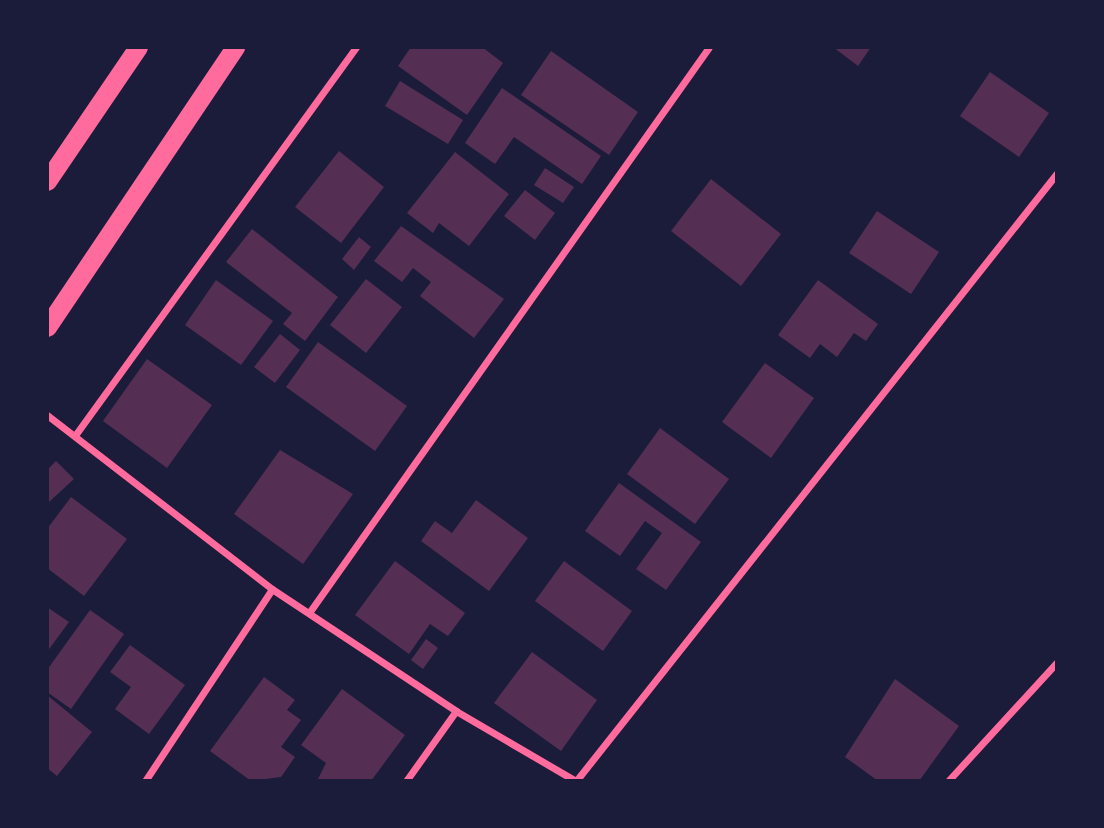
<!DOCTYPE html>
<style>
body{margin:0}
#map{position:relative;width:1104px;height:828px;overflow:hidden;background:#1b1b3a;font-family:Overpass,sans-serif}
div>[style]{position:absolute}
[style*='--x']{left:calc(var(--x)*1px);top:calc(var(--y)*1px);width:calc(var(--w)*1px);rotate:calc(var(--a)*1deg)}
.building>*{inset:0;background:#542f53}
.minor>*{height:7px;margin:-3.5px;padding:0 3.5px;transform-origin:3.5px;border-radius:3.5px;background:#ff6b9d}
.trunk>*{height:19px;margin:-9.5px;padding:0 9.5px;transform-origin:9.5px;border-radius:9.5px;background:#ff6b9d}
span{translate:-50% -50%;white-space:nowrap;text-align:center;line-height:1.15;-webkit-text-stroke:5px #1b1b3a;paint-order:stroke}
.frame{position:absolute;inset:0;border:49px solid #1b1b3a;pointer-events:none}
</style>
<div id="map">
<div class="building">
<i style="clip-path:polygon(411px 47px,482px 47px,503px 63px,467px 115px,398px 66px)"></i>
<i style="clip-path:polygon(833px 47px,871px 47px,858px 66px)"></i>
<i style="clip-path:polygon(551px 51px,638px 112px,609px 155px,521px 95px)"></i>
<i style="clip-path:polygon(990px 72px,1049px 113px,1019px 157px,960px 116px)"></i>
<i style="clip-path:polygon(400px 81px,463px 120px,448px 144px,385px 106px)"></i>
<i style="clip-path:polygon(502px 88px,601px 156px,582px 184px,514px 137px,495px 164px,465px 143px)"></i>
<i style="clip-path:polygon(339px 151px,384px 187px,341px 243px,295px 207px)"></i>
<i style="clip-path:polygon(455px 152px,509px 194px,469px 246px,439px 223px,433px 233px,407px 213px)"></i>
<i style="clip-path:polygon(545px 168px,574px 187px,563px 203px,534px 185px)"></i>
<i style="clip-path:polygon(711px 179px,781px 234px,741px 286px,671px 231px)"></i>
<i style="clip-path:polygon(525px 190px,555px 213px,535px 240px,504px 216px)"></i>
<i style="clip-path:polygon(877px 211px,939px 252px,911px 294px,849px 253px)"></i>
<i style="clip-path:polygon(401px 226px,504px 299px,474px 338px,420px 296px,431px 282px,413px 268px,402px 282px,374px 261px)"></i>
<i style="clip-path:polygon(252px 229px,338px 297px,305px 341px,283px 324px,292px 313px,226px 262px)"></i>
<i style="clip-path:polygon(359px 237px,371px 247px,354px 270px,342px 259px)"></i>
<i style="clip-path:polygon(366px 279px,402px 307px,366px 353px,330px 325px)"></i>
<i style="clip-path:polygon(216px 280px,273px 321px,241px 365px,185px 325px)"></i>
<i style="clip-path:polygon(818px 280px,878px 324px,866px 341px,854px 333px,837px 357px,820px 344px,810px 358px,778px 335px)"></i>
<i style="clip-path:polygon(280px 334px,300px 350px,275px 383px,254px 367px)"></i>
<i style="clip-path:polygon(318px 342px,407px 406px,375px 451px,286px 387px)"></i>
<i style="clip-path:polygon(147px 359px,212px 405px,167px 468px,103px 421px)"></i>
<i style="clip-path:polygon(765px 363px,814px 398px,771px 458px,722px 422px)"></i>
<i style="clip-path:polygon(660px 428px,729px 479px,695px 524px,627px 474px)"></i>
<i style="clip-path:polygon(280px 450px,353px 494px,303px 564px,234px 514px)"></i>
<i style="clip-path:polygon(56px 461px,74px 479px,49px 502px,47px 470px)"></i>
<i style="clip-path:polygon(619px 483px,701px 542px,666px 590px,636px 569px,662px 533px,645px 521px,620px 556px,585px 531px)"></i>
<i style="clip-path:polygon(71px 497px,127px 539px,84px 596px,47px 568px,47px 529px)"></i>
<i style="clip-path:polygon(476px 500px,528px 538px,489px 591px,421px 541px,435px 521px,452px 533px)"></i>
<i style="clip-path:polygon(395px 561px,465px 613px,448px 636px,430px 624px,409px 654px,355px 615px)"></i>
<i style="clip-path:polygon(564px 561px,632px 611px,603px 651px,535px 601px)"></i>
<i style="clip-path:polygon(47px 607px,69px 622px,47px 652px)"></i>
<i style="clip-path:polygon(90px 610px,124px 634px,71px 709px,47px 692px,47px 670px)"></i>
<i style="clip-path:polygon(426px 639px,438px 648px,423px 669px,411px 660px)"></i>
<i style="clip-path:polygon(130px 645px,185px 685px,149px 734px,115px 709px,131px 687px,110px 672px)"></i>
<i style="clip-path:polygon(532px 652px,597px 700px,561px 751px,494px 703px)"></i>
<i style="clip-path:polygon(264px 677px,295px 700px,287px 710px,301px 720px,281px 747px,295px 757px,281px 777px,251px 781px,210px 751px)"></i>
<i style="clip-path:polygon(895px 679px,959px 726px,919px 781px,878px 781px,845px 757px)"></i>
<i style="clip-path:polygon(342px 689px,405px 735px,371px 781px,317px 781px,326px 763px,301px 745px)"></i>
<i style="clip-path:polygon(47px 695px,92px 732px,57px 776px,47px 768px)"></i>
</div>
<div class="minor">
<i style="--x:47;--y:415;--w:284;--a:37.7"></i>
<i style="--x:272;--y:589;--w:221;--a:33.5"></i>
<i style="--x:456;--y:711;--w:139;--a:30.3"></i>
<i style="--x:76;--y:434;--w:478;--a:-54.1"></i>
<i style="--x:311;--y:610;--w:689;--a:-54.74"></i>
<i style="--x:145;--y:781;--w:230;--a:-56.5"></i>
<i style="--x:406;--y:781;--w:86;--a:-54.5"></i>
<i style="--x:576;--y:781;--w:775;--a:-51.65"></i>
<i style="--x:948;--y:781;--w:161;--a:-47.5"></i>
</div>
<div class="trunk">
<i style="--x:47;--y:181;--w:162;--a:-55.8"></i>
<i style="--x:47;--y:327;--w:337;--a:-56.1"></i>
</div>
<div class="frame"></div>
</div>
